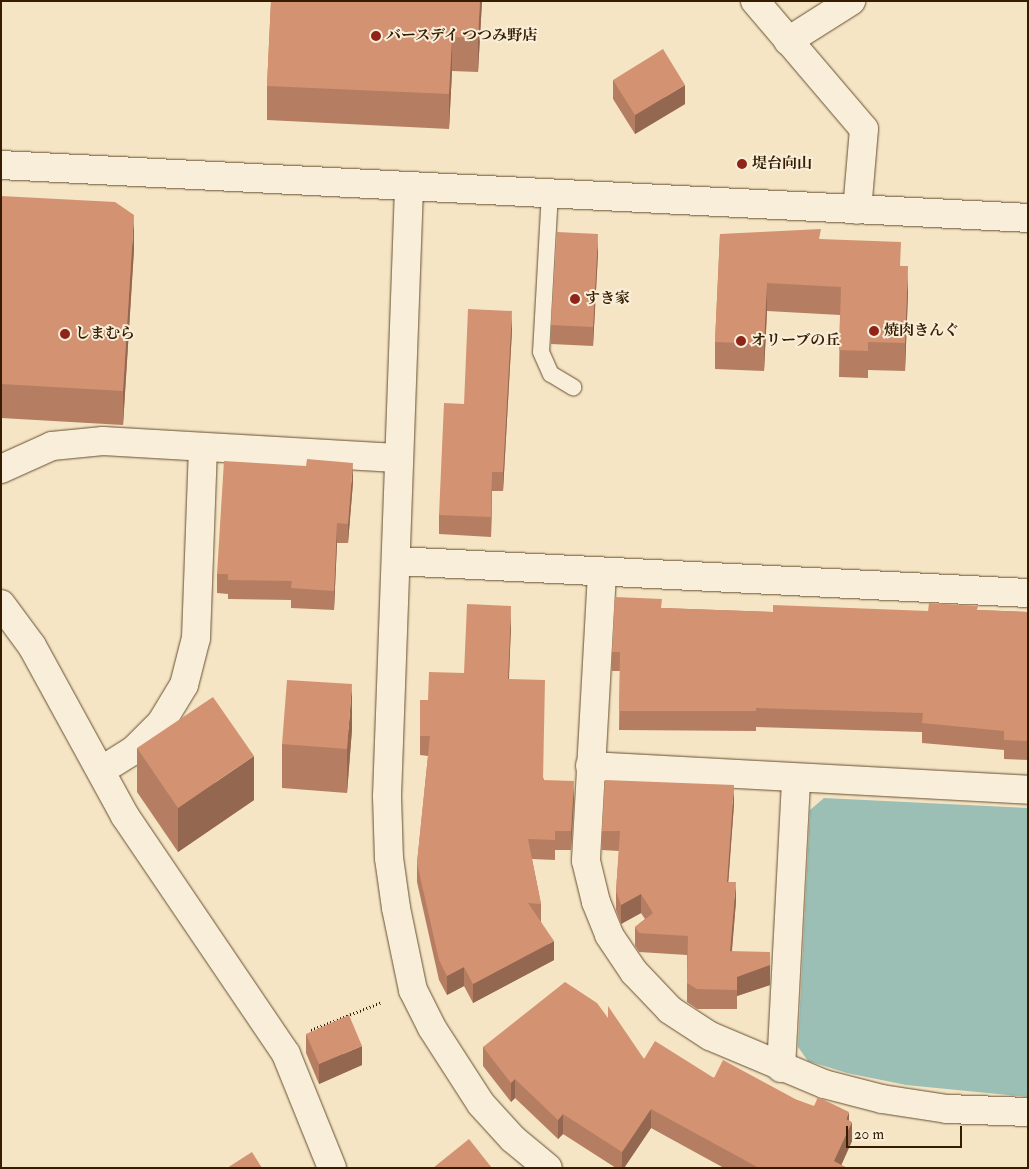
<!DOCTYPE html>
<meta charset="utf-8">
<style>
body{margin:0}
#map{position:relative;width:1029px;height:1169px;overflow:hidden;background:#f5e5c4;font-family:"IM FELL Double Pica","Noto Serif JP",serif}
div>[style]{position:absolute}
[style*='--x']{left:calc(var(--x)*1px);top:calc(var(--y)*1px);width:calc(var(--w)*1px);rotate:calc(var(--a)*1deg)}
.water>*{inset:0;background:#9cbfb5}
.path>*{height:3px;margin-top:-1.5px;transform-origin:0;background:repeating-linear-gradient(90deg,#361d00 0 1px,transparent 0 3.5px)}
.roads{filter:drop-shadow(0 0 1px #664f31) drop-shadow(0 0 1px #664f31)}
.lane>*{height:16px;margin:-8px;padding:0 8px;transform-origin:8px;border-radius:8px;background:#f8eed9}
.street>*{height:28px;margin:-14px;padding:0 14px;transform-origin:14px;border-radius:14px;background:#f8eed9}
.secondary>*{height:28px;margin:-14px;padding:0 14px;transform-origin:14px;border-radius:14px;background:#f8eed9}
.wall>*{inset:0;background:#b57e62}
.shaded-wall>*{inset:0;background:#946750}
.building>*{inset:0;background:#d39372}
.dots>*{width:14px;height:14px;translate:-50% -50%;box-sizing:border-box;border:2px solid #f8eed9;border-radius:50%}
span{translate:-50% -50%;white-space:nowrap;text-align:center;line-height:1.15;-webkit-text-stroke:4px #f8eed9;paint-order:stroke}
.poi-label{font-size:15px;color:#361d00;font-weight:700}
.left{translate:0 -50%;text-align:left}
.frame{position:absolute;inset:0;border:2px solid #361d00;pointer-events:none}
.scale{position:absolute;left:846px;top:1126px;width:116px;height:22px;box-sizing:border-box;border:2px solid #361d00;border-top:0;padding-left:6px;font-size:15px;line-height:18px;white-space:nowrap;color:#361d00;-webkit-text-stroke:4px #f8eed9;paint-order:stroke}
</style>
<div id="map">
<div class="water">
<i style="clip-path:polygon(824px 798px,1028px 808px,1028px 1097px,906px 1085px,847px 1073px,808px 1061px,798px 1047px,810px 810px)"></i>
</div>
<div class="path">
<i style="--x:311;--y:1030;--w:76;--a:-21.5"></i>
</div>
<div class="roads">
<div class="lane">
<i style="--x:550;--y:192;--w:160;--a:93.2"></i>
<i style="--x:541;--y:352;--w:24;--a:66"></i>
<i style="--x:551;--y:374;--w:26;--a:31"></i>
</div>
<div class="street">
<i style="--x:755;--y:1;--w:168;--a:49.6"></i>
<i style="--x:864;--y:129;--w:81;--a:94.9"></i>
<i style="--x:788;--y:41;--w:75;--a:-32.4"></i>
<i style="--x:1;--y:469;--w:56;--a:-24.3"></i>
<i style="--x:52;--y:446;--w:51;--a:-5.6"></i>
<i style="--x:103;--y:441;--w:294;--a:3.3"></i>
<i style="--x:602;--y:573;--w:288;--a:93.2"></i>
<i style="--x:586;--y:861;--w:42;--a:76.3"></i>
<i style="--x:596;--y:902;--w:35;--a:68"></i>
<i style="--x:609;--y:935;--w:45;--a:56"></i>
<i style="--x:634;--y:972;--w:52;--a:46.5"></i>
<i style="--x:670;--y:1010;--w:48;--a:33"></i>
<i style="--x:710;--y:1036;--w:124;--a:22.8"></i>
<i style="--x:824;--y:1084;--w:60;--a:14.5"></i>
<i style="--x:882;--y:1099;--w:66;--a:8.7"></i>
<i style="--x:947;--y:1109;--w:81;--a:2.1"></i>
<i style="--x:1;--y:604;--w:52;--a:53.6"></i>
<i style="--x:32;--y:646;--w:194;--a:61.3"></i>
<i style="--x:125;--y:816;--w:287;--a:55.9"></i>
<i style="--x:286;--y:1054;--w:123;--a:68"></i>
<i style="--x:590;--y:766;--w:439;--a:3.1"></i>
<i style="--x:102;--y:770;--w:36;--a:-32"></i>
<i style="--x:133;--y:751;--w:40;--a:-45"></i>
<i style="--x:161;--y:723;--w:44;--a:-58.8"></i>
<i style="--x:184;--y:685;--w:49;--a:-75.7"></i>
<i style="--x:196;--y:638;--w:190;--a:-87.9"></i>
<i style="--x:781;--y:1068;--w:289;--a:-87"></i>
</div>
<div class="secondary">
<i style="--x:1;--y:165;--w:1028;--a:2.95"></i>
<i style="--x:409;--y:188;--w:608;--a:92.07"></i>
<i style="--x:387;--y:796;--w:62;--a:88.2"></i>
<i style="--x:389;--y:858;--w:50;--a:82"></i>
<i style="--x:396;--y:908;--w:84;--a:78.3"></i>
<i style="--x:413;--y:990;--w:42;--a:63.4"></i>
<i style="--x:432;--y:1028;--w:90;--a:57.2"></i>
<i style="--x:481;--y:1104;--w:47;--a:47.6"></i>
<i style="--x:513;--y:1139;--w:45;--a:39.6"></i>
<i style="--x:396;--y:561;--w:633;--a:2.9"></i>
</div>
</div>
<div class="wall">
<i style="clip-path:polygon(271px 1px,482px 1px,478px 72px,452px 71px,449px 129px,267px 120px,267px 86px)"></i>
<i style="clip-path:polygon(613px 80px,685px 104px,635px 134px,613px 99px)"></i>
<i style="clip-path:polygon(1px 196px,134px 249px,123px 425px,1px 418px)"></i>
<i style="clip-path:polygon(720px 234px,821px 239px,901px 266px,908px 293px,905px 371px,868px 370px,868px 378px,839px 377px,840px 315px,767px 311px,764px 371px,715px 369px,715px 342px)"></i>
<i style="clip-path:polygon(598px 253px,593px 346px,551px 344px,551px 325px)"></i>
<i style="clip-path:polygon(512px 330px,503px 491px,492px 491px,491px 537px,439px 534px,439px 515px,464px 404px)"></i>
<i style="clip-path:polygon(353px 482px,348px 543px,337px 543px,334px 610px,291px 608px,291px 600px,228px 599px,228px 594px,217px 593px,217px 574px)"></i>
<i style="clip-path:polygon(662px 608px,773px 612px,928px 611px,978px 610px,1028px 612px,1028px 760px,1004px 759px,1004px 750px,922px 743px,922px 732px,756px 727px,756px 731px,619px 730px,620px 671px,612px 671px,612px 652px)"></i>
<i style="clip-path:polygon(511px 625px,509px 679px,544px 780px,574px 800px,571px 850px,555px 850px,555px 860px,532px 859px,541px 904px,541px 922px,554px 960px,473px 1003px,464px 986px,447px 995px,439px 980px,417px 882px,417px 863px,428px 756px,420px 755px,420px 700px,428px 700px,464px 673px)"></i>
<i style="clip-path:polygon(352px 729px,347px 793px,282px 788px,282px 744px)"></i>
<i style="clip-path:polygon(137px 748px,254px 800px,178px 852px,137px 792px)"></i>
<i style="clip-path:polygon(734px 804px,728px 882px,736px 901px,732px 951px,770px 971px,770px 985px,737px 996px,737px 1009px,697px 1009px,687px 1002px,687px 955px,639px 952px,635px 946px,635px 927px,645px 919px,641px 913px,621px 924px,616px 910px,616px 891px,619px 851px,602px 850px,602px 831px)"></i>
<i style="clip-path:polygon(608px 1018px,644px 1059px,797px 1100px,849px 1120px,852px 1141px,841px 1165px,847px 1168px,724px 1168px,651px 1128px,624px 1168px,616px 1168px,563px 1134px,558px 1139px,515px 1098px,511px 1102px,483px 1066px,483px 1047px)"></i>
<i style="clip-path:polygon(306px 1034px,362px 1065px,319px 1084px,306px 1053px)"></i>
</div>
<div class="shaded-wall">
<i style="clip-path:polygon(480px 1px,482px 1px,478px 72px,478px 38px)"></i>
<i style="clip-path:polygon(452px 37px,452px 71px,449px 129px,449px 94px)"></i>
<i style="clip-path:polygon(685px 85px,685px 104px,635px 134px,635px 115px)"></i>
<i style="clip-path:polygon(134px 215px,134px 249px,123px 425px,123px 391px)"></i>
<i style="clip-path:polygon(598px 234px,598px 253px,593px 346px,593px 327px)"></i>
<i style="clip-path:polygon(908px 266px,908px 293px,905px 371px,905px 343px)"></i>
<i style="clip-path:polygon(767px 283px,767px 311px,764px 371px,764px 344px)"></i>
<i style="clip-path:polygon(512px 311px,512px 330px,503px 491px,503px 472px)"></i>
<i style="clip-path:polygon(353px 463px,353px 482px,348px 543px,348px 524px)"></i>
<i style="clip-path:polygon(492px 472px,492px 491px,491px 537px,491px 517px)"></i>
<i style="clip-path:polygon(337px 523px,337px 543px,334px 610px,334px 591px)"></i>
<i style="clip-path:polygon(511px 606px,511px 625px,508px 699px,508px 679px)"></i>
<i style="clip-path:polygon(352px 684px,352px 729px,347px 793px,347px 749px)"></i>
<i style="clip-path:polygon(254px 756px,254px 800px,178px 852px,178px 808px)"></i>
<i style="clip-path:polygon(574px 781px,574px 800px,571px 850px,571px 831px)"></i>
<i style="clip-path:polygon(734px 785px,734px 804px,727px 901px,727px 882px)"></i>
<i style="clip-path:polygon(736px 882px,736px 901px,730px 971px,730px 951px)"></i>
<i style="clip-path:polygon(641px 894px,641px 913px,621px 924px,621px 905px)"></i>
<i style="clip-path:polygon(554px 941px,554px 960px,473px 1003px,473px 984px)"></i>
<i style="clip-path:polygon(770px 952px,770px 985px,737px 996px,737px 977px)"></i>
<i style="clip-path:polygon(464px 967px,464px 986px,447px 995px,447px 976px)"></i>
<i style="clip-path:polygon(362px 1046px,362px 1065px,319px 1084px,319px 1064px)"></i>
<i style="clip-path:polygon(515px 1079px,515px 1098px,511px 1102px,511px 1083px)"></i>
<i style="clip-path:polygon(651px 1109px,651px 1128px,624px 1168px,622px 1168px,622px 1152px)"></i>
<i style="clip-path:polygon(849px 1112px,849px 1128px,852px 1122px,852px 1141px,840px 1168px,834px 1161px,846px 1119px)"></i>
<i style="clip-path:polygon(563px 1114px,563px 1134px,558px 1139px,558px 1120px)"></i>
</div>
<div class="building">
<i style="clip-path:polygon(271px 1px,480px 1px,478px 38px,452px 37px,449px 94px,267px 86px)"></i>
<i style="clip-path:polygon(663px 49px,685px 85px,635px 115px,613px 80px)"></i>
<i style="clip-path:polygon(1px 196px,115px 202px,134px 215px,123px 391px,1px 384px)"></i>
<i style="clip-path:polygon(821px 229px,819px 239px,901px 242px,900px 266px,908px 266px,905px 343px,868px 342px,868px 351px,839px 350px,841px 287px,767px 283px,764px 344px,715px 342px,720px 234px)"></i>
<i style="clip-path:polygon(557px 232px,598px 234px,593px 327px,551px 325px)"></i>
<i style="clip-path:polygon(468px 309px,512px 311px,503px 472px,492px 472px,491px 517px,439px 515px,444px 403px,464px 404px)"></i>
<i style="clip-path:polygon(307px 459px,353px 463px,348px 524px,337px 523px,334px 591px,291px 588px,292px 581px,228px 580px,228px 574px,217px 574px,224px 461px,306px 466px)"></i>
<i style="clip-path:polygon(615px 597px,662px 599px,661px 608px,773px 612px,773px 605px,928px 611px,929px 603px,978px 606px,977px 610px,1028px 612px,1028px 741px,1004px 740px,1004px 731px,922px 723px,923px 713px,756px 708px,756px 711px,619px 711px,620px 652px,612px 652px)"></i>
<i style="clip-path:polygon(467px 604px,511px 606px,508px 679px,545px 680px,543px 780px,574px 781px,571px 831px,555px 831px,555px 840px,528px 839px,541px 904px,528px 903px,554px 941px,473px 984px,464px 967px,447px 976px,439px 960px,417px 863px,430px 736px,420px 736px,420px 700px,428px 700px,429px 672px,464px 673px)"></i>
<i style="clip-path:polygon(287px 680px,352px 684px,347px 749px,282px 744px)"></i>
<i style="clip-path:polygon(213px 697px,254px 756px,178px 808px,137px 748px)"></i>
<i style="clip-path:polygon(605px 780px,734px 785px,727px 882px,736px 882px,730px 951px,770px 952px,770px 965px,737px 977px,737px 990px,697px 989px,687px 983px,688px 936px,639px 933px,635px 927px,653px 913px,641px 894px,621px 905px,616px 891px,620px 831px,602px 831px)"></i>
<i style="clip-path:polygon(565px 982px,597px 1003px,608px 1018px,608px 1006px,644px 1059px,655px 1041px,714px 1078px,723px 1060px,797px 1100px,814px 1106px,818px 1097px,849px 1112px,846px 1119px,852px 1122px,834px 1161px,847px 1168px,759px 1168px,651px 1109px,622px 1152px,563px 1114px,558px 1120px,515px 1079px,511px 1083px,483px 1047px)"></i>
<i style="clip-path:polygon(349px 1015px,362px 1046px,319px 1064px,306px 1034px)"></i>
<i style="clip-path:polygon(469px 1139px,492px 1168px,433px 1168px)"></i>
<i style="clip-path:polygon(252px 1152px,262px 1168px,227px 1168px)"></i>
</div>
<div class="dots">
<i style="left:376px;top:36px;background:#8f2418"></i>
<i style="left:742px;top:164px;background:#8f2418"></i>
<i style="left:575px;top:299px;background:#8f2418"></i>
<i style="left:874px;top:331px;background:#8f2418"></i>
<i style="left:65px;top:334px;background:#8f2418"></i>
<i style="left:741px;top:341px;background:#8f2418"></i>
</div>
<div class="poi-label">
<span class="left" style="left:386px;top:36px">バースデイ つつみ野店</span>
<span class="left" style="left:752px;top:164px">堤台向山</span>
<span class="left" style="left:585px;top:299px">すき家</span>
<span class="left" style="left:884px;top:331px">焼肉きんぐ</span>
<span class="left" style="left:75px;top:334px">しまむら</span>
<span class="left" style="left:751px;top:341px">オリーブの丘</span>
</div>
<div class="frame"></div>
<div class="scale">20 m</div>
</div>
